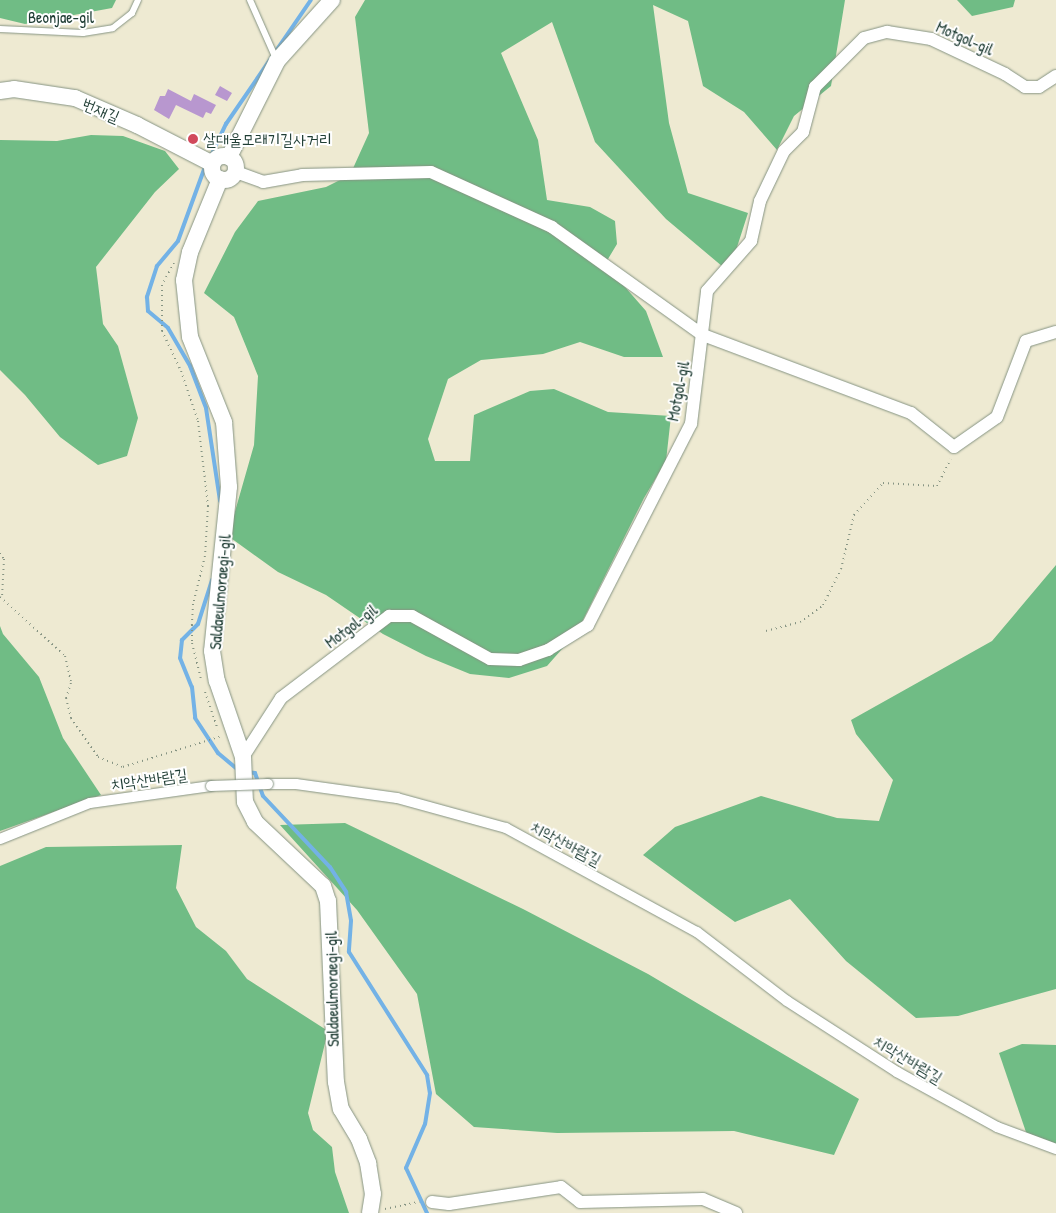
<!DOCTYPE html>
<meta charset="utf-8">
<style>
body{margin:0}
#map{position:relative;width:1056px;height:1213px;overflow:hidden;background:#eeead2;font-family:"Patrick Hand","Poor Story",sans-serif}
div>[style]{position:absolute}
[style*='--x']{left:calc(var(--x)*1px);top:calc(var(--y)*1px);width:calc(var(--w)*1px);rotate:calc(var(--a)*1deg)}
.forest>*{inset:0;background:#70bc85}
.stream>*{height:4px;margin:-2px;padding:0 2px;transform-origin:2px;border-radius:2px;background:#73b2e6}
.building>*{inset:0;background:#b897cf}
.path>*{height:2px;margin-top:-1px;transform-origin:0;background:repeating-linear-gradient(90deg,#869483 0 1px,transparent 0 5px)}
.roads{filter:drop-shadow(0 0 1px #869483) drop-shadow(0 0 1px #869483)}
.service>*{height:6px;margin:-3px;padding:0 3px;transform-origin:3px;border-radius:3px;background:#fff}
.pedestrian>*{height:10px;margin:-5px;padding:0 5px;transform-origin:5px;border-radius:5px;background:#fff}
.minor>*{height:12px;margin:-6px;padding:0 6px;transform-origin:6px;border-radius:6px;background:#fff}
.tertiary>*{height:16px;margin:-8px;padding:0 8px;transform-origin:8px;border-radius:8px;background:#fff}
.tertiary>.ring{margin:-8px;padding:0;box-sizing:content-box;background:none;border:16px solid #fff;border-radius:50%}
.bridges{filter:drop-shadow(0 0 1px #869483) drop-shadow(0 0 1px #869483)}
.pedestrian-bridge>*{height:10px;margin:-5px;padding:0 5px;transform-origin:5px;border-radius:5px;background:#fff}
.dots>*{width:14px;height:14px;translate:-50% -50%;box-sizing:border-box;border:2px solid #fff;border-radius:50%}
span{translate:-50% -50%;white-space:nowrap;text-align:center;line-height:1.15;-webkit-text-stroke:4px #fff;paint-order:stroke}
.street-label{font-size:16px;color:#1f3d34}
.poi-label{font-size:16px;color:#1f3d34}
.left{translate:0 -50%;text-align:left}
</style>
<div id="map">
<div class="forest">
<i style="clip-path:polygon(0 0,116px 0,112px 8px,25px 24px,0 18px)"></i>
<i style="clip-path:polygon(365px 0,845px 0,831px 86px,794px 116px,777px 150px,744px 112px,703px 86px,688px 21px,653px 5px,669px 123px,688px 193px,748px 213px,729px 272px,666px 219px,595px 142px,552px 22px,501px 53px,538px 140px,547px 200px,590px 207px,615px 221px,617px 244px,605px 264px,646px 311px,663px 357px,624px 357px,580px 342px,543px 354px,481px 360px,448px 379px,428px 439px,435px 461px,470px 461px,474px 415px,530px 391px,554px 389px,608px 412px,671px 416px,666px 461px,644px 498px,577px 632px,547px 666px,509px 678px,470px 674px,426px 656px,383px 634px,326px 595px,278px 572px,228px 536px,254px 445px,258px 376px,234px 317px,204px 293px,235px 232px,258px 201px,326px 187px,350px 175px,369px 133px,355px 17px)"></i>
<i style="clip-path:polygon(957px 0,1015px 0,1013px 7px,972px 16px)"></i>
<i style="clip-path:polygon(91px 135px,123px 136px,165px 151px,179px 169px,155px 192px,96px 267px,103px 324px,118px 346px,138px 418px,127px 456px,98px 465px,60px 437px,25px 395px,0 370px,0 140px,57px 141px)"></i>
<i style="clip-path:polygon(1056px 565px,1056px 989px,958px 1016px,916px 1018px,846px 961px,790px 899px,735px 922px,643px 855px,675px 827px,761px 796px,837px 818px,879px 821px,893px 780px,856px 734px,851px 720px,992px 641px)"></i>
<i style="clip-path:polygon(0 626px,3px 634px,39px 677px,63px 738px,101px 795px,0 831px)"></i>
<i style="clip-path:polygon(345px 823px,523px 909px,648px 974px,859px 1099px,834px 1155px,734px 1131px,557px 1133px,474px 1127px,436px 1094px,417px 994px,357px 910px,280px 825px)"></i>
<i style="clip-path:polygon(182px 845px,176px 888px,196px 927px,226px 951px,247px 979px,328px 1031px,308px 1113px,313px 1130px,332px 1147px,335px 1172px,349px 1213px,0 1213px,0 866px,46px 847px)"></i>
<i style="clip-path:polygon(1022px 1044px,1056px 1045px,1056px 1154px,1028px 1138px,999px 1053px)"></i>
</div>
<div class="stream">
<i style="--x:210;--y:158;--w:38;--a:-65"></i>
<i style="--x:226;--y:124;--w:150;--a:-55.6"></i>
<i style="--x:206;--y:164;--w:82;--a:110"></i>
<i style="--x:178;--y:241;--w:33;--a:130"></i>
<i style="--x:157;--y:266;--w:33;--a:108"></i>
<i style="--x:147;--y:297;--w:14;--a:86"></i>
<i style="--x:148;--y:311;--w:26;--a:40"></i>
<i style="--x:168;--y:328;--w:44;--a:59.9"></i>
<i style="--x:190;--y:366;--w:45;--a:69.1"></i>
<i style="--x:206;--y:408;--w:94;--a:81.4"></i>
<i style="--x:212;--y:580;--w:46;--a:107.7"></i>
<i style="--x:198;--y:624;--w:23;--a:135"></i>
<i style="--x:182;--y:640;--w:18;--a:96"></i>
<i style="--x:180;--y:658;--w:31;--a:68"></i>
<i style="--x:192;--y:687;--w:31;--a:84"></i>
<i style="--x:195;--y:718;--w:42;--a:56.7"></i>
<i style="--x:218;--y:753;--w:26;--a:40"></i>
<i style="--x:247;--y:772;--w:8;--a:7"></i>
<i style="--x:255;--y:773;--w:24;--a:71"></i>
<i style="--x:263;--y:796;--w:98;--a:46.7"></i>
<i style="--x:330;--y:867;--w:30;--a:57"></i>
<i style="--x:346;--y:892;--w:29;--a:80"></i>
<i style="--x:351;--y:921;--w:31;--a:94"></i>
<i style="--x:349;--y:952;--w:146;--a:57.6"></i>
<i style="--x:427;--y:1075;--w:18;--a:81"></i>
<i style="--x:430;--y:1093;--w:31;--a:99"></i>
<i style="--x:425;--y:1124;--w:48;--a:113.4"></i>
<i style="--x:406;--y:1168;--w:50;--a:65"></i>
</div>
<div class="building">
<i style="clip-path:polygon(220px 86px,232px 93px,227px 101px,215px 95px)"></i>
<i style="clip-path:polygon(168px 89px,191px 101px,194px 94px,216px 105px,211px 114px,206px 112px,203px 118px,176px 105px,169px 119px,154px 110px,160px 96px,165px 96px)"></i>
</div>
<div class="path">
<i style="--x:174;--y:263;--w:25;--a:119"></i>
<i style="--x:162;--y:285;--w:46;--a:90"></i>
<i style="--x:162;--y:331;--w:44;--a:64.6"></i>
<i style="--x:181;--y:371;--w:53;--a:71.2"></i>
<i style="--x:198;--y:421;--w:86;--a:83.3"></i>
<i style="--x:208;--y:506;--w:50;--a:93.4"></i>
<i style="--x:205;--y:556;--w:49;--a:104"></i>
<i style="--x:193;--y:604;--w:21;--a:93"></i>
<i style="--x:192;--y:625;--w:18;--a:90"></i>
<i style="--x:192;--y:643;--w:36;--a:76"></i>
<i style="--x:0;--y:553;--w:7;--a:56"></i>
<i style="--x:4;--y:559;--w:38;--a:93"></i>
<i style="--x:0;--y:597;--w:88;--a:42.2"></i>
<i style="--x:65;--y:656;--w:28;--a:77"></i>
<i style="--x:71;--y:683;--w:16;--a:108"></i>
<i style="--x:66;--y:698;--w:21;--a:76"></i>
<i style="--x:71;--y:718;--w:47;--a:55.3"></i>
<i style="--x:98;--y:757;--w:27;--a:22"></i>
<i style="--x:123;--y:767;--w:104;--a:-17.4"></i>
<i style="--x:766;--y:631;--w:35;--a:-15"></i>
<i style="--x:800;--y:622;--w:29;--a:-36"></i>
<i style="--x:823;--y:605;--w:40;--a:-63.4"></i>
<i style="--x:841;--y:569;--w:56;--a:-76.5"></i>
<i style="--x:854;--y:515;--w:43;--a:-47.8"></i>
<i style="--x:883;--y:483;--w:54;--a:3.2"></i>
<i style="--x:937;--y:486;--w:30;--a:-63"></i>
<i style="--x:205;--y:692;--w:40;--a:71.1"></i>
<i style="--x:385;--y:1209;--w:35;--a:-12"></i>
</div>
<div class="roads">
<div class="service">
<i style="--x:250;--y:0;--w:67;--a:66.1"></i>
<i style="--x:0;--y:29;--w:83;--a:2.8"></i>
<i style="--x:83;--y:33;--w:30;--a:-9"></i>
<i style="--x:113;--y:28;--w:24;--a:-38"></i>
<i style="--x:132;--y:13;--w:14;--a:-65"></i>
</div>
<div class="pedestrian">
<i style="--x:268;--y:784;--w:28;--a:0"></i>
<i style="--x:296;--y:784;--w:102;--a:7.9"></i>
<i style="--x:397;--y:798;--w:113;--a:15.4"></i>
<i style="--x:506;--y:828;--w:217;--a:28.6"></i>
<i style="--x:697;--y:932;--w:113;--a:37.5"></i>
<i style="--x:787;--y:1001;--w:131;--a:32.8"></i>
<i style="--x:897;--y:1072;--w:114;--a:28.8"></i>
<i style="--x:997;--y:1127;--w:63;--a:20.4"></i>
<i style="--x:0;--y:839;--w:97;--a:-21.8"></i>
<i style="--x:90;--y:803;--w:122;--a:-8"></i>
</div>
<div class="minor">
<i style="--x:236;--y:172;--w:29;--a:20"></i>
<i style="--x:263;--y:182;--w:40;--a:-10"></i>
<i style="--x:302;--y:175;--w:129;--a:-1.3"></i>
<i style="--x:431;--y:172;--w:133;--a:24.4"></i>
<i style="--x:552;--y:227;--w:186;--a:35.6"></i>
<i style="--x:703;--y:335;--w:222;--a:20.6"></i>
<i style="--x:911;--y:413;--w:55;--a:38.3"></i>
<i style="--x:954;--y:447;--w:52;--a:-34.9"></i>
<i style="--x:997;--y:417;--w:81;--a:-69.1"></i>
<i style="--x:1026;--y:341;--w:31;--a:-17"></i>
<i style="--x:243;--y:757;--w:70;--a:-57.2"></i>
<i style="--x:281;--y:698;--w:136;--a:-37.2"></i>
<i style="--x:389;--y:616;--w:23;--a:0"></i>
<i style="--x:412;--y:616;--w:89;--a:28.9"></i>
<i style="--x:490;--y:659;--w:29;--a:2"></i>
<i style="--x:519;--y:660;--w:31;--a:-19"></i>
<i style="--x:548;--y:650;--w:47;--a:-32"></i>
<i style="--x:588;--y:625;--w:226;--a:-62.9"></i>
<i style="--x:691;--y:424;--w:134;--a:-83.1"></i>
<i style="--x:707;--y:291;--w:67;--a:-48.7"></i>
<i style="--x:751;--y:241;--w:41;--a:-77.3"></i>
<i style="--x:760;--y:201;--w:55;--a:-64.4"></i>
<i style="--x:784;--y:151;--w:27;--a:-45"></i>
<i style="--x:803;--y:132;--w:47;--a:-75.1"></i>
<i style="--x:815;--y:87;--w:69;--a:-45"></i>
<i style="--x:864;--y:38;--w:24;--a:-15"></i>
<i style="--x:887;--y:32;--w:45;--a:9"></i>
<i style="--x:931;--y:39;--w:82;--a:25.3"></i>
<i style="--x:1005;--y:74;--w:24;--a:33"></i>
<i style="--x:1025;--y:87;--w:14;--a:0"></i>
<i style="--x:1039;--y:87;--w:20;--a:-33"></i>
<i style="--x:432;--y:1202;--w:17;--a:7"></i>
<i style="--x:449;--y:1204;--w:113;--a:-8.6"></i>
<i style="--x:561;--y:1187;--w:24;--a:38"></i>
<i style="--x:580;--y:1202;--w:123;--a:-1.4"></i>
<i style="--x:703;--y:1199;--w:36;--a:23"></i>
</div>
<div class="tertiary">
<i style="--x:0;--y:91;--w:14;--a:-8"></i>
<i style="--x:14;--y:89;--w:62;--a:8.4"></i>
<i style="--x:75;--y:98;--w:68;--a:23.5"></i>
<i style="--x:137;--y:125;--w:85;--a:27.2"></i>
<i class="ring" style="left:212px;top:156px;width:8px;height:8px"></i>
<i style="--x:229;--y:157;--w:107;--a:-63.4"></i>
<i style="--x:277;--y:61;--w:82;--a:-48"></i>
<i style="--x:220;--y:179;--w:79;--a:112.3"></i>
<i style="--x:190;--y:252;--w:29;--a:102"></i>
<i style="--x:184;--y:280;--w:57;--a:84"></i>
<i style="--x:190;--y:337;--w:92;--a:68.2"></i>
<i style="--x:224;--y:422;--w:65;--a:85.6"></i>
<i style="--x:229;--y:487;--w:165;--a:95.9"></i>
<i style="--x:212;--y:651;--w:30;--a:81"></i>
<i style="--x:217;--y:681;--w:80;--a:71.1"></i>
<i style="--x:243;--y:757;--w:45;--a:87.5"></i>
<i style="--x:245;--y:802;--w:22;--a:63"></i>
<i style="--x:255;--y:822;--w:93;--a:43.3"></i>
<i style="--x:323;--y:886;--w:16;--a:72"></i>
<i style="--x:328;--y:901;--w:181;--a:87.5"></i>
<i style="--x:336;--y:1082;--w:27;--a:80"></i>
<i style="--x:341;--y:1109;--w:35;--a:59"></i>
<i style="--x:359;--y:1139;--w:26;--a:69"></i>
<i style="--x:368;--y:1163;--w:31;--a:81"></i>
<i style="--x:373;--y:1194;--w:19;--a:99"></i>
</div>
</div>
<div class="bridges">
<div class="pedestrian-bridge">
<i style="--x:211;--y:786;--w:57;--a:-2"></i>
</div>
</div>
<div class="dots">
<i style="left:193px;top:139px;background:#d1495b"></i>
</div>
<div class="street-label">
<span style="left:61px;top:17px">Beonjae-gil</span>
<span style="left:965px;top:38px;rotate:24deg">Motgol-gil</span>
<span style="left:101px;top:110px;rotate:23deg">번재길</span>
<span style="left:678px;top:391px;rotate:-79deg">Motgol-gil</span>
<span style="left:220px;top:592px;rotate:-85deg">Saldaeulmoraegi-gil</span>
<span style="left:351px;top:626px;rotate:-37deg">Motgol-gil</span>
<span style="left:149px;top:779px;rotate:-8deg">치악산바람길</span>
<span style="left:566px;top:843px;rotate:28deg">치악산바람길</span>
<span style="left:332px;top:989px;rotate:-91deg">Saldaeulmoraegi-gil</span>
<span style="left:908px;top:1059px;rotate:31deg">치악산바람길</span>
</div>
<div class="poi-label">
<span class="left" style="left:203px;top:139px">살대울모래기길사거리</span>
</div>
</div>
